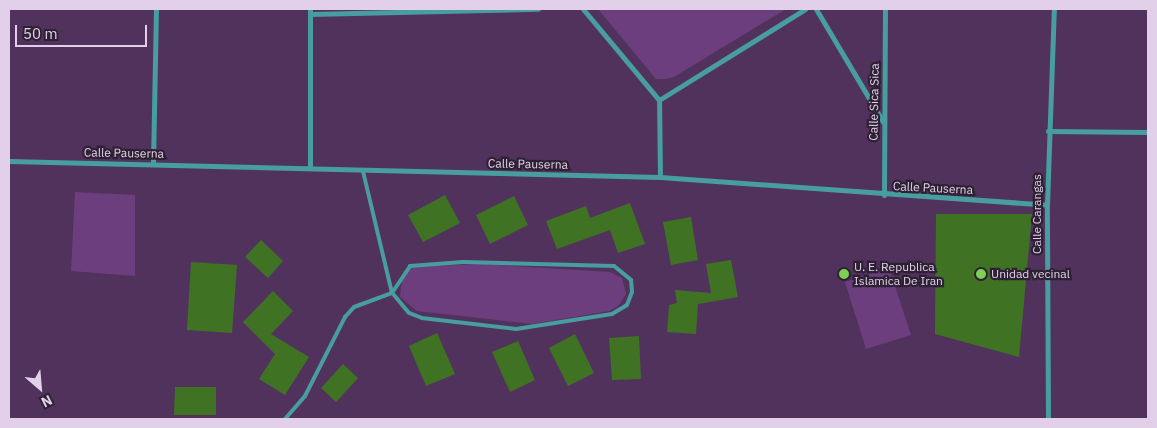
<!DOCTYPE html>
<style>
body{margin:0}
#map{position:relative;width:1157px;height:428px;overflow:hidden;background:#51325d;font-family:"IBM Plex Sans",sans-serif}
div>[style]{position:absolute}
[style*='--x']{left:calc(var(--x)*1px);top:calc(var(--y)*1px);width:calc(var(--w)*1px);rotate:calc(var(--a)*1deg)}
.green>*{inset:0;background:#6c3e7d}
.building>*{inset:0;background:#407224}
.service>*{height:4px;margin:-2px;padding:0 2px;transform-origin:2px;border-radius:2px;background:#489d9e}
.minor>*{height:5px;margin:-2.5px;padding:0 2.5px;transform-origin:2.5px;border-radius:2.5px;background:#489d9e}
.dots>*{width:14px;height:14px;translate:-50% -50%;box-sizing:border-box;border:2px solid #2f2134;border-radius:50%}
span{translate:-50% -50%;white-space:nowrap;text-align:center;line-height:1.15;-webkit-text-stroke:4.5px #2f2134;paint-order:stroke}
.street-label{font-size:12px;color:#e2d0ea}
.poi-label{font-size:12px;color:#e2d0ea}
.left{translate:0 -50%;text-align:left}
.frame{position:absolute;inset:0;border:10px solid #e2d0ea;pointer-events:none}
.north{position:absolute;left:15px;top:363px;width:50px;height:50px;-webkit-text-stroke:4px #2f2134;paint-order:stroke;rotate:153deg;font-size:14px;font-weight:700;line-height:20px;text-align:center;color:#e2d0ea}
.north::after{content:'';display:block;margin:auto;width:18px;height:22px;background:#e2d0ea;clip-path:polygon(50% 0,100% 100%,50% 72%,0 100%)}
.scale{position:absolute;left:15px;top:25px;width:132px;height:22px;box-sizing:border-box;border:2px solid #e2d0ea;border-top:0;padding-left:6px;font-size:15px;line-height:18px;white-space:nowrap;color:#e2d0ea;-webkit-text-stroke:4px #2f2134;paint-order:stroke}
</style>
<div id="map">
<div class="green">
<i style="clip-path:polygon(598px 9px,786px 9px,674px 77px,665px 79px,656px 79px)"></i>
<i style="clip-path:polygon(75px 192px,135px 195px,135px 276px,71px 271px)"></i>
<i style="clip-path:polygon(480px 264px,610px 272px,622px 278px,626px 294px,619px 305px,610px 311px,532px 324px,417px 311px,400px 297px,402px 278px,413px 267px)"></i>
<i style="clip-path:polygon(889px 268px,911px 335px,866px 349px,845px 282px)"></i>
</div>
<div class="building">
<i style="clip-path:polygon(445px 195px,460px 223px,423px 242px,408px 215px)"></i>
<i style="clip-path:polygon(514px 196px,528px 225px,490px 244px,476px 215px)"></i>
<i style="clip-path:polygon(630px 203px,645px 244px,618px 253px,610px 230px,557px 249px,546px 221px,586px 206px,590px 218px)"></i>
<i style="clip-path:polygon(936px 214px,1032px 214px,1019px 357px,935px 334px)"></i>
<i style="clip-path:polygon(691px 217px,698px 260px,671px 265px,663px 222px)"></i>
<i style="clip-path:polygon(261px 240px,283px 261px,268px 278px,245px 257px)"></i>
<i style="clip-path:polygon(731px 260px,738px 297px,698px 304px,696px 334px,667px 332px,669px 305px,677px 303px,675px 290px,711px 293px,706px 264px)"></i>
<i style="clip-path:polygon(191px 262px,237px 265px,232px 333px,187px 330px)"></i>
<i style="clip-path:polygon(273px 291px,293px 311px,271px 334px,309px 357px,285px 395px,259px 379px,275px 354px,243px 322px)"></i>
<i style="clip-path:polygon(437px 333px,455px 374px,426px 386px,409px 346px)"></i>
<i style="clip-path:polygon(575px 334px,594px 373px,568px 386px,549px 348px)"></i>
<i style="clip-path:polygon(639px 336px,641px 379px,612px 380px,609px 338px)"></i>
<i style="clip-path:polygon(518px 341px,535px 380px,510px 392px,492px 352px)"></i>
<i style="clip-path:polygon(343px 364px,358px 378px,336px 402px,321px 388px)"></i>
<i style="clip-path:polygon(175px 387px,216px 387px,216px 415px,174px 415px)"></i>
</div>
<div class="service">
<i style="--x:463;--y:262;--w:151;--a:1.5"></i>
<i style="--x:614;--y:266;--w:22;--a:39"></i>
<i style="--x:631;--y:280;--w:12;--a:85"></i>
<i style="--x:632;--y:292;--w:14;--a:111"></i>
<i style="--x:627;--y:305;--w:17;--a:149"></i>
<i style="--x:612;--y:314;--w:97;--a:171.1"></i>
<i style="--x:516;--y:329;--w:95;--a:-173.3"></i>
<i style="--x:422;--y:318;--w:14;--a:-159"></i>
<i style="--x:409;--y:313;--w:26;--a:-130"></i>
<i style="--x:392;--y:293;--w:32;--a:-56"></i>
<i style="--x:410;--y:266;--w:53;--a:-4.3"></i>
<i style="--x:285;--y:419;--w:30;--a:-49"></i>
<i style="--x:305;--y:396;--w:89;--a:-63.1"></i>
<i style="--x:345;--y:317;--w:13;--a:-48"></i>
<i style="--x:354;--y:307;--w:40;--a:-20.2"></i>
<i style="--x:392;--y:293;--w:125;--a:-103.4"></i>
</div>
<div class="minor">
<i style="--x:310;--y:9;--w:159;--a:90"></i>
<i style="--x:583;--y:9;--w:119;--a:50.1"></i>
<i style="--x:816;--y:9;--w:131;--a:59.3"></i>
<i style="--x:310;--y:14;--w:228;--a:-1.3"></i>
<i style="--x:1048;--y:131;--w:100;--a:0.6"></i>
<i style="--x:9;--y:161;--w:651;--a:1.41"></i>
<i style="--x:660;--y:177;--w:388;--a:4.1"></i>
<i style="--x:153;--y:164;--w:155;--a:-88.9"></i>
<i style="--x:660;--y:177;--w:77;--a:-90.7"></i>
<i style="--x:659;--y:100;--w:172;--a:-31.9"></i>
<i style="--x:884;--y:195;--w:186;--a:-89.7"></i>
<i style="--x:1048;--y:419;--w:214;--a:-90.3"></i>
<i style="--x:1047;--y:205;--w:196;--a:-88"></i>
</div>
<div class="dots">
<i style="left:844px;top:274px;background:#7ed053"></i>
<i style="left:981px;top:274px;background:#7ed053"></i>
</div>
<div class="street-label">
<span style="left:874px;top:102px;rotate:-89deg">Calle Sica Sica</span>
<span style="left:124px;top:153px;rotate:1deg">Calle Pauserna</span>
<span style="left:528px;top:164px;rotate:1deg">Calle Pauserna</span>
<span style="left:933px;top:188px;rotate:3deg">Calle Pauserna</span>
<span style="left:1037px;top:214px;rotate:-90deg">Calle Carangas</span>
</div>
<div class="poi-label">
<span class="left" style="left:854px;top:274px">U. E. Republica<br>Islamica De Iran</span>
<span class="left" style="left:991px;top:274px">Unidad vecinal</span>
</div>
<div class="frame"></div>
<div class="north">N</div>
<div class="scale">50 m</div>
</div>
